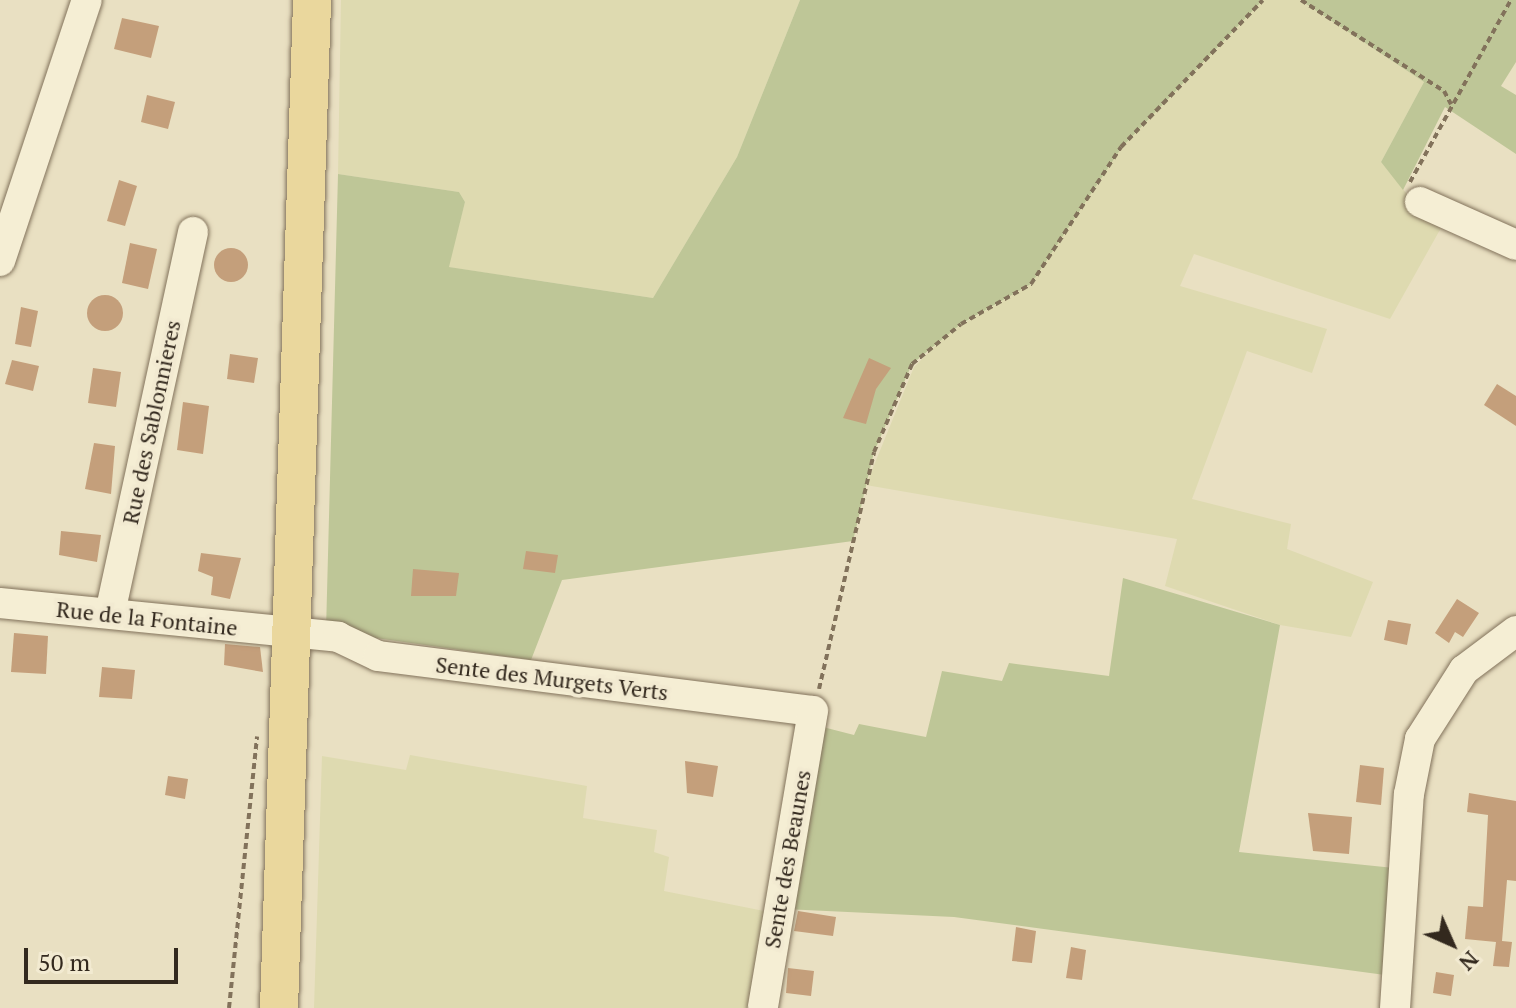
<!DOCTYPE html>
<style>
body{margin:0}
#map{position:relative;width:1516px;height:1008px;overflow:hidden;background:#e9e0c2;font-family:"PT Serif",serif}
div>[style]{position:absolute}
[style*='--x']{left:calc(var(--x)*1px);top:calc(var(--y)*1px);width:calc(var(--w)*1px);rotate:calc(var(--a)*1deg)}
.farmland>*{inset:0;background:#dedab0}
.green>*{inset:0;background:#bec697}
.building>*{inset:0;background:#c49f7b}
.round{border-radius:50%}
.path>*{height:4px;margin-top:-2px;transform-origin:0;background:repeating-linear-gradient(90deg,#82725b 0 6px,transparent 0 10px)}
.roads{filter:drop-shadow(0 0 2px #82725b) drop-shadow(0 0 2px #82725b)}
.minor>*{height:30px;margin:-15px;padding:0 15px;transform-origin:15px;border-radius:15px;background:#f5eed4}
.major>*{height:38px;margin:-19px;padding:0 19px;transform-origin:19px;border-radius:19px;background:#ead79d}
span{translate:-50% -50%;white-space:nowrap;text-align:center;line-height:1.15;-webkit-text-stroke:8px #f2ead1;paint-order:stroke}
.street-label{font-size:22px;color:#33291e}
.north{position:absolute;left:1412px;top:904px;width:80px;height:80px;-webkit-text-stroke:6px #f2ead1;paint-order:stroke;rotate:135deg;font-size:22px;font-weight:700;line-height:32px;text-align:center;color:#33291e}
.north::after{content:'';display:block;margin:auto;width:28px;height:36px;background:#33291e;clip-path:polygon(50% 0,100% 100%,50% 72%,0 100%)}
.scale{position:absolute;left:24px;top:948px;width:154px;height:36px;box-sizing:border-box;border:4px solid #33291e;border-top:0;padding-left:10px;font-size:24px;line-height:28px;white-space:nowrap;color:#33291e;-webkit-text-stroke:6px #f2ead1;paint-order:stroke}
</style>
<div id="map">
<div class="farmland">
<i style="clip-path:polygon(341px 0,800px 0,737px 157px,653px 298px,448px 267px,465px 202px,459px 192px,338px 174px)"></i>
<i style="clip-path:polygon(1263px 0,1300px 0,1424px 82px,1381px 162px,1419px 209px,1446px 219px,1390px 319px,1194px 254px,1180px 286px,1327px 329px,1312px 373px,1247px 351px,1192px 499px,1291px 524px,1287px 549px,1373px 582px,1351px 637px,1280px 625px,1165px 586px,1177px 539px,866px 485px,914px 367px,949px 332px,1031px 284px,1121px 147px)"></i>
<i style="clip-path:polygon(410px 755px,587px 786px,583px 818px,657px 830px,654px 852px,669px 857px,664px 891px,769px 912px,761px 1008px,314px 1008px,322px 756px,406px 770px)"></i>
</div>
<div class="green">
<i style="clip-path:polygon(800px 0,1263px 0,1122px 147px,1031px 284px,961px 324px,912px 364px,874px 452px,853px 541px,562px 580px,531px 660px,326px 631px,338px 174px,459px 192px,465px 202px,449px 267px,653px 298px,737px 157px)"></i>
<i style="clip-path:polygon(1300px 0,1516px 0,1516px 62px,1501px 86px,1516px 95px,1516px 154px,1445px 107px,1403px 190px,1381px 162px,1424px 82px)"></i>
<i style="clip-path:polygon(1123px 578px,1280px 625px,1239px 852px,1394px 868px,1385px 975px,954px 917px,784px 909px,815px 725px,854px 735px,859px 724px,926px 737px,942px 671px,1002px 681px,1009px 663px,1109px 676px)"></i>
</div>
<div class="building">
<i style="clip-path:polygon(122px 18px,159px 26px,151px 58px,114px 49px)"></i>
<i style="clip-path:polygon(147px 95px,175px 102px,168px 129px,141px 122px)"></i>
<i style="clip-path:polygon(119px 180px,137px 186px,125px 226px,107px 221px)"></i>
<i style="clip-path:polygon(130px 243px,157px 249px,148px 289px,122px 283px)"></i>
<i class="round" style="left:214px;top:248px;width:34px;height:34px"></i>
<i class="round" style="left:87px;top:295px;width:36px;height:36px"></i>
<i style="clip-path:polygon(21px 307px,38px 311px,31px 347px,15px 344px)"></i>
<i style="clip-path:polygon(230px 354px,258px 358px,254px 383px,227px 379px)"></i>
<i style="clip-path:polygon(869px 358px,891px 368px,876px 389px,866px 424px,843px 418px)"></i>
<i style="clip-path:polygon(12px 360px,39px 366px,33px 391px,5px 384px)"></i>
<i style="clip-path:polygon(93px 368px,121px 372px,116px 407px,88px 403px)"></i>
<i style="clip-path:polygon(1497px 384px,1516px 396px,1516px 426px,1484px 405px)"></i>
<i style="clip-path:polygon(183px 402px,209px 406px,203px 454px,177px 450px)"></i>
<i style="clip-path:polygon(94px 443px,115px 446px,111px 494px,85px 489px)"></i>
<i style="clip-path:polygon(61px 531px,101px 535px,97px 562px,59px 555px)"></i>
<i style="clip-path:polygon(526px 551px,558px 555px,555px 573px,523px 569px)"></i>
<i style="clip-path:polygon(201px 553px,241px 558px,230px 599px,211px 595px,213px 577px,198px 571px)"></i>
<i style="clip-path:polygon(413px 569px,459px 573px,456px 596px,411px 596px)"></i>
<i style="clip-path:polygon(1457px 599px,1479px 613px,1463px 637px,1455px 632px,1449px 643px,1435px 633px)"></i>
<i style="clip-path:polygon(1388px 620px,1411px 624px,1407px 645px,1384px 640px)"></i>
<i style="clip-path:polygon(14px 633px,48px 636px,46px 674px,11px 672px)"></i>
<i style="clip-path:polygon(225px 644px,260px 647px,263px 672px,224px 665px)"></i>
<i style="clip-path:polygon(102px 667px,135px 670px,132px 699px,99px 697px)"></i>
<i style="clip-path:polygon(685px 761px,718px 766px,713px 797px,687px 793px)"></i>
<i style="clip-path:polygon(1360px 765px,1384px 768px,1381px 805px,1356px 802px)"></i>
<i style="clip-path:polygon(168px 776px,188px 779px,185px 799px,165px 795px)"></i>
<i style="clip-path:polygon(1469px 793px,1516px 801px,1516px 881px,1507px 880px,1502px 941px,1512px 942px,1509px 967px,1493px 966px,1496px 942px,1465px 939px,1468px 906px,1483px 907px,1488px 815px,1467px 812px)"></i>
<i style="clip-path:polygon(1308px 813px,1352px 817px,1349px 854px,1313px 851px)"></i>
<i style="clip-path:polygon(798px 911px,836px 917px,833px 936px,794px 931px)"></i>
<i style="clip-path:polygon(1016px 927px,1036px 931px,1032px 963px,1012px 961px)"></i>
<i style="clip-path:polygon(1071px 947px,1086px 950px,1082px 980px,1066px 978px)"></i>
<i style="clip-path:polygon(788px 968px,814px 971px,811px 996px,786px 993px)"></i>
<i style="clip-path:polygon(1436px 972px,1454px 975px,1451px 996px,1433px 993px)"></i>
</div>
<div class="path">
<i style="--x:1301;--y:0;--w:169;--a:32.5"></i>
<i style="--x:1444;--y:91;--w:15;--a:62"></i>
<i style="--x:1410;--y:182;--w:208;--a:-61"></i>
<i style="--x:819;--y:689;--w:243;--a:-76.9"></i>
<i style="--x:874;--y:452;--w:96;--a:-66.6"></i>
<i style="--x:912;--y:364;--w:63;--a:-39.2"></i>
<i style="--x:961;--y:324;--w:81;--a:-29.7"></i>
<i style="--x:1031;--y:284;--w:164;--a:-56.7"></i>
<i style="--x:1121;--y:147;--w:204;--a:-46"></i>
<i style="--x:229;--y:1008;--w:273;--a:-84.1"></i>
</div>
<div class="roads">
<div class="minor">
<i style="--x:1420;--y:202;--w:105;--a:24.1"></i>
<i style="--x:0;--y:261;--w:275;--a:-71.6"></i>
<i style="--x:0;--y:603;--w:340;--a:5.7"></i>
<i style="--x:338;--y:637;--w:44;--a:25.4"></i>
<i style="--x:378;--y:656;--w:438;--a:7.2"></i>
<i style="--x:813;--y:711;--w:301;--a:99.6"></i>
<i style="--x:110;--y:613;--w:390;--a:-77.7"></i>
<i style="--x:1395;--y:1008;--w:214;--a:-86.3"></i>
<i style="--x:1409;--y:794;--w:56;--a:-78.7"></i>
<i style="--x:1420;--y:739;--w:82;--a:-57.5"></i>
<i style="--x:1464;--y:670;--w:65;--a:-36.9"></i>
</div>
<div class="major">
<i style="--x:279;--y:1008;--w:1009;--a:-88.12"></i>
</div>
</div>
<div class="street-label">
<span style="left:151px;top:422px;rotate:-78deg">Rue des Sablonnieres</span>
<span style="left:147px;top:618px;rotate:6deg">Rue de la Fontaine</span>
<span style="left:552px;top:678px;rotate:7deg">Sente des Murgets Verts</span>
<span style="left:787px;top:859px;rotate:-80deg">Sente des Beaunes</span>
</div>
<div class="north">N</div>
<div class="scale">50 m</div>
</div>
